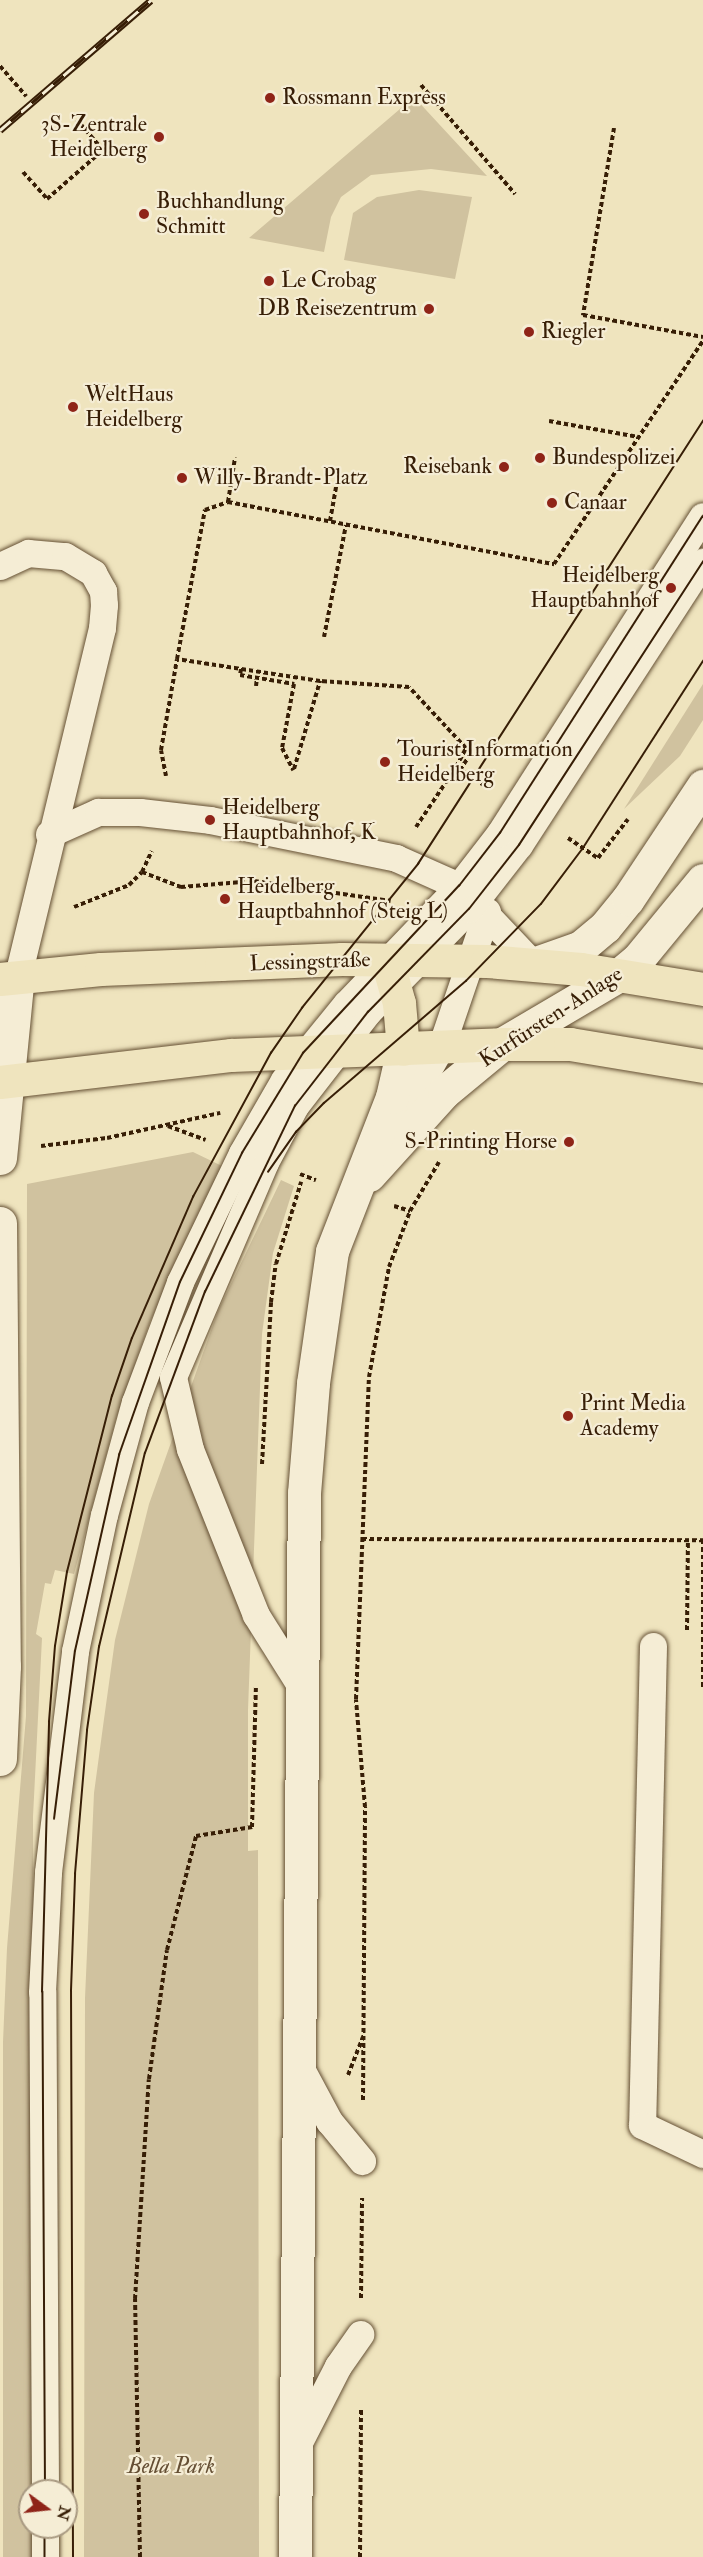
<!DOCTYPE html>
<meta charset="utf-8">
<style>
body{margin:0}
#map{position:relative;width:703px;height:2557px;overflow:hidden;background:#efe4be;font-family:"IM FELL Double Pica",serif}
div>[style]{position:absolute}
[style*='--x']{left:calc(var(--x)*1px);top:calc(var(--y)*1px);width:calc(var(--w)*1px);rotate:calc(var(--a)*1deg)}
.green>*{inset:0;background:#d0c29f}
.path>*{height:4px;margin-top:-2px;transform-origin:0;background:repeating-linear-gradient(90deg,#371e06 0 4.5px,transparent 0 7.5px)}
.roads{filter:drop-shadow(0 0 2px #655034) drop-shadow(0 0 2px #655034)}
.service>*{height:27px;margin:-13.5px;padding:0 13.5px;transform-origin:13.5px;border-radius:13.5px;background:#f5edd5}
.secondary>*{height:33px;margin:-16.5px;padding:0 16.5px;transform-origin:16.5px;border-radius:16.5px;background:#f5edd5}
.primary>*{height:33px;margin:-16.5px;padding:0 16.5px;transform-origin:16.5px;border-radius:16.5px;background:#efe4be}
.tram>*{height:1.5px;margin:-0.75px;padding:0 0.75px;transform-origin:0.75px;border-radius:0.75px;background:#371e06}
.rail>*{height:7px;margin-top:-3.5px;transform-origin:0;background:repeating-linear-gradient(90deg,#f5edd5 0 14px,#371e06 0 28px);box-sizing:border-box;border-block:2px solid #371e06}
.dots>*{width:16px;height:16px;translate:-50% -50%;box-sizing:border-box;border:3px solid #f5edd5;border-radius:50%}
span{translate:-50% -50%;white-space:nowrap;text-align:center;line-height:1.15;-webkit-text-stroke:4.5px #f5edd5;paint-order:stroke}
.poi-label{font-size:22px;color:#371e06}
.left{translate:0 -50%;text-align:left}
.right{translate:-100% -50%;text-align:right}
.street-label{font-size:22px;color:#371e06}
.park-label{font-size:22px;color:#654f34;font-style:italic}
.north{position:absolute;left:18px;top:2479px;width:60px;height:60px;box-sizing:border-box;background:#f5edd5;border:2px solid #a99a82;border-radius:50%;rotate:105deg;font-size:16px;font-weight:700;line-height:24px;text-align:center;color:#371e06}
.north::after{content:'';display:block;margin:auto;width:21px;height:27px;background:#8f2418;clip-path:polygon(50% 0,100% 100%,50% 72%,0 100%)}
</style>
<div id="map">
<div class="green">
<i style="clip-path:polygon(414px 97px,487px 176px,431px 169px,371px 175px,341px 197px,331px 217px,324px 252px,249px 238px)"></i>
<i style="clip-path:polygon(419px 190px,472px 197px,455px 279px,344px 260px,353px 213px,377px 197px)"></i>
<i style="clip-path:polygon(703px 684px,703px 720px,680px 756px,624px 809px)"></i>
<i style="clip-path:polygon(193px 1152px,222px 1166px,150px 1322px,116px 1419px,74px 1574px,55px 1570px,51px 1584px,45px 1583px,36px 1634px,42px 1638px,33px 1817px,35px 2491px,30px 2491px,30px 2527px,36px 2527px,36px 2557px,3px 2557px,3px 2042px,7px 1948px,26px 1716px,27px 1184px)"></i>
<i style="clip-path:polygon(281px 1180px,294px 1186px,273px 1253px,262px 1334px,248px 1710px,248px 1851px,258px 1850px,259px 2557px,84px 2557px,85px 1998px,94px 1793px,104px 1719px,115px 1640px,149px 1504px,218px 1311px)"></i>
</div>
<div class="path">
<i style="--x:0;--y:66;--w:40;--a:49"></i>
<i style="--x:421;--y:85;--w:144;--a:49.2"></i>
<i style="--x:614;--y:128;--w:190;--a:99.4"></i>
<i style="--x:583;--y:315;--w:122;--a:10.4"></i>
<i style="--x:23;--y:172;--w:36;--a:48"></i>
<i style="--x:47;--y:199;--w:74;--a:-41.2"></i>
<i style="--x:103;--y:150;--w:40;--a:-131"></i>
<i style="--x:549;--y:421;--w:91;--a:10.1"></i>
<i style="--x:228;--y:502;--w:45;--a:-81"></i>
<i style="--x:330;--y:521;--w:46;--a:-79.9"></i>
<i style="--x:324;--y:637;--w:114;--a:-78.9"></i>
<i style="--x:241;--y:669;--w:6;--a:99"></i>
<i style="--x:240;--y:675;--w:55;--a:9.5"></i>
<i style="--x:294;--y:684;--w:65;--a:100.6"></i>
<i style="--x:282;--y:748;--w:25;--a:63"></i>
<i style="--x:256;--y:686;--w:8;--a:-83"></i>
<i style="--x:456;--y:767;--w:21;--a:-62"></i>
<i style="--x:466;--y:748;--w:83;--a:-133.1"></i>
<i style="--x:409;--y:687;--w:89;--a:-176.1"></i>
<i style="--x:320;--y:681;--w:145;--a:-171.3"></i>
<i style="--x:177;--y:659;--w:152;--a:-79.4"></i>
<i style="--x:205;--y:510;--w:24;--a:-19"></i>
<i style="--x:228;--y:502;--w:332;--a:10.8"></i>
<i style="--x:554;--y:564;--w:268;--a:-56.3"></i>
<i style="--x:294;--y:769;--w:92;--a:-73.5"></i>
<i style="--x:460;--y:770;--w:17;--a:-57"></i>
<i style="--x:166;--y:776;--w:26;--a:-101"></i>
<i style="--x:161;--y:750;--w:92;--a:-80"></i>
<i style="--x:416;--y:827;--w:72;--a:-56.3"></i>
<i style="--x:456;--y:767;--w:35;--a:33"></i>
<i style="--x:568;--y:838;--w:36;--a:34"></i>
<i style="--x:598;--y:858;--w:49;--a:-52.4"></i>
<i style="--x:142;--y:872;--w:42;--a:21"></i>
<i style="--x:181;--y:887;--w:73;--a:-4.7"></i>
<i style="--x:254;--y:881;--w:138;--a:8.3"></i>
<i style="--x:74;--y:907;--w:59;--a:-21.8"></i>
<i style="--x:129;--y:885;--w:18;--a:-45"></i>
<i style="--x:142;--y:872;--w:23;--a:-65"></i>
<i style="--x:168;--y:1126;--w:40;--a:20.2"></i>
<i style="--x:41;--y:1146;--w:66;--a:-6.9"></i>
<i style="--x:107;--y:1138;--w:116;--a:-12.5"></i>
<i style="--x:300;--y:1174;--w:17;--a:21"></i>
<i style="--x:394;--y:1206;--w:17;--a:17"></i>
<i style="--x:262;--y:1464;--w:162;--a:-86.8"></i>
<i style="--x:271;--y:1302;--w:38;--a:-83"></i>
<i style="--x:276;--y:1264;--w:86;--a:-73"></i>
<i style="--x:362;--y:1539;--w:341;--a:0.2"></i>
<i style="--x:703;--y:1540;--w:150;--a:90"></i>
<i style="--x:687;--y:1630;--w:90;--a:-89.4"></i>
<i style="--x:348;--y:2075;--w:41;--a:-68.5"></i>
<i style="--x:363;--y:2100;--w:293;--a:-89.6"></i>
<i style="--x:365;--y:1807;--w:108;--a:-94.8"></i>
<i style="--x:356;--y:1699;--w:322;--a:-87.7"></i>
<i style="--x:369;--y:1377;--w:112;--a:-79.7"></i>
<i style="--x:389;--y:1267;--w:60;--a:-69.4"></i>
<i style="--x:410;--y:1211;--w:57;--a:-59.4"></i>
<i style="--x:361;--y:2298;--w:100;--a:-89.4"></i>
<i style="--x:140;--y:2557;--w:258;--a:-91.1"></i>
<i style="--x:135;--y:2299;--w:220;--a:-86.4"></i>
<i style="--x:149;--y:2079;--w:130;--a:-82.1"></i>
<i style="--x:167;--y:1950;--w:118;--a:-75.7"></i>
<i style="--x:196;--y:1836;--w:57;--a:-9.1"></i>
<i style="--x:252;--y:1827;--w:140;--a:-88.4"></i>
<i style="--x:360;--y:2557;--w:149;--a:-89.6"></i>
</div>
<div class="roads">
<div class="service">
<i style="--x:0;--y:566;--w:31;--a:-25"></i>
<i style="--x:28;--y:553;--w:37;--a:5"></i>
<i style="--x:65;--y:556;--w:33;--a:31"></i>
<i style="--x:93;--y:573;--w:21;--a:61"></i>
<i style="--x:103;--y:591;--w:14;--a:86"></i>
<i style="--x:104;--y:605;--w:23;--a:95"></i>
<i style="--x:102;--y:628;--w:358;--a:103.6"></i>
<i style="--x:49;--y:834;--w:54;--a:-24.2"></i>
<i style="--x:98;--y:812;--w:42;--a:0"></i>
<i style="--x:140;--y:812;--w:70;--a:6.5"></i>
<i style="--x:210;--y:820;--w:190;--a:11.5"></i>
<i style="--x:396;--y:858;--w:69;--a:24"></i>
<i style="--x:459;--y:886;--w:108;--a:46.5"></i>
<i style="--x:389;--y:1138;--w:105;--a:-60.3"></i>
<i style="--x:441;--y:1047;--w:143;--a:-71.2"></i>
<i style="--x:653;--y:1646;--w:479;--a:91.3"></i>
<i style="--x:642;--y:2125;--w:68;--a:25.4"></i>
<i style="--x:303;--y:1690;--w:89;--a:-122.1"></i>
<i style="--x:256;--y:1615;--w:179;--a:-111.7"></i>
<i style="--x:190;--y:1449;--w:74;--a:-103.3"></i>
<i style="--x:173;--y:1377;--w:234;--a:-66.8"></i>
<i style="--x:265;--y:1162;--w:64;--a:-61.8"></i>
<i style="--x:295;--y:1106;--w:119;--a:-52.2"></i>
<i style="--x:368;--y:1012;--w:144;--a:-45.6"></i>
<i style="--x:469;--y:909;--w:81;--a:-52"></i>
<i style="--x:519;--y:845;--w:338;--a:-57"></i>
<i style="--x:299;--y:2065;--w:64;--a:61.8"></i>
<i style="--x:329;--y:2121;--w:52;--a:50.5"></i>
<i style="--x:296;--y:2448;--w:92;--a:-62.9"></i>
<i style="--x:338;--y:2366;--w:39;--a:-55"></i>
<i style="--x:45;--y:2491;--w:499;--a:-90.3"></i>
<i style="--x:42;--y:1992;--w:120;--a:-87.1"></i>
<i style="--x:48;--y:1872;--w:223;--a:-83"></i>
<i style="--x:75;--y:1651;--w:139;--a:-78"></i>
<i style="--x:104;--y:1515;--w:117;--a:-74.7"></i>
<i style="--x:135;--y:1402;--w:128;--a:-69.4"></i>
<i style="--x:180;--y:1282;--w:143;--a:-64.3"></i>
<i style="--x:242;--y:1153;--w:84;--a:-60.1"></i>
<i style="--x:284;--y:1080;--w:98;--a:-50.8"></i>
<i style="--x:346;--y:1004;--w:163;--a:-46.2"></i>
<i style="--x:459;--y:886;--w:67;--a:-52.3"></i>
<i style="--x:500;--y:833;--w:376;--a:-57.4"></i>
<i style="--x:45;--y:2527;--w:30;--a:90"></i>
</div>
<div class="secondary">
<i style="--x:533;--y:964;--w:51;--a:-19.5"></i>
<i style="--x:581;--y:947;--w:31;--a:-40"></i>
<i style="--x:605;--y:927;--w:36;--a:-51"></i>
<i style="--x:628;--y:899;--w:136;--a:-56.4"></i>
<i style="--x:0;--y:1158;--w:183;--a:-84.4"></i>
<i style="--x:369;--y:1175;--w:112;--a:-47.9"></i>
<i style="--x:444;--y:1092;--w:75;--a:-39.6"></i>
<i style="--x:502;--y:1044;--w:136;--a:-30.5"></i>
<i style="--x:619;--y:975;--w:25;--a:-40"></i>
<i style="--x:638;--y:959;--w:102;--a:-50.6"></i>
<i style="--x:0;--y:1223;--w:443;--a:89.5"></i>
<i style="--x:4;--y:1666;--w:93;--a:92.5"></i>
<i style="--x:295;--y:2557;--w:1064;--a:-89.52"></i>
<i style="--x:304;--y:1493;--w:110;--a:-85.3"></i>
<i style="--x:313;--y:1383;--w:133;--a:-81.8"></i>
<i style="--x:332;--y:1251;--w:165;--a:-68.7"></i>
<i style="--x:392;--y:1097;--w:49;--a:-77.1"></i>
</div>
<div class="primary">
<i style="--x:387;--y:960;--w:45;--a:74.4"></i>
<i style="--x:399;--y:1003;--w:46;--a:85"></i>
<i style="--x:0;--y:979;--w:101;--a:-5.7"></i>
<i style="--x:101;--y:969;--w:120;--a:-2.4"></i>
<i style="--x:221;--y:964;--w:121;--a:-2.4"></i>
<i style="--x:342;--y:959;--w:145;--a:0.8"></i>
<i style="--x:487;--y:961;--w:94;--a:4.9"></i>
<i style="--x:581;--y:969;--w:124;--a:9.3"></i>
<i style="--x:0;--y:1082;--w:233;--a:-6.7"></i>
<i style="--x:231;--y:1055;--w:271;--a:-2.3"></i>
<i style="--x:502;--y:1044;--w:68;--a:0"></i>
<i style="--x:570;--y:1044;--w:135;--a:9.4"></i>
</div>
</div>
<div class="tram">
<i style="--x:268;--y:1172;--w:49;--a:-55"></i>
<i style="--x:296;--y:1132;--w:40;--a:-46"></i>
<i style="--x:324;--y:1103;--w:187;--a:-40.7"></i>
<i style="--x:466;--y:981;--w:107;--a:-45.8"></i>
<i style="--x:541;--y:904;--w:70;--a:-53.1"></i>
<i style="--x:583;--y:848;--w:222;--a:-57.3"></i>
<i style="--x:54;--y:1819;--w:169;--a:-82.9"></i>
<i style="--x:75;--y:1651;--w:201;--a:-77.3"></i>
<i style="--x:119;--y:1455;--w:183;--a:-70.6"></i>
<i style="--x:180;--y:1282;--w:143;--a:-64.3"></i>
<i style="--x:242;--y:1153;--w:117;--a:-58.6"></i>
<i style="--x:303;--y:1053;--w:229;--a:-47"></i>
<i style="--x:459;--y:886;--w:67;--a:-52.3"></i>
<i style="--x:500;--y:833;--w:376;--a:-57.4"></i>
<i style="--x:45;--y:2491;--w:499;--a:-90.3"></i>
<i style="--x:42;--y:1992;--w:270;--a:-88.5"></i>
<i style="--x:49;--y:1722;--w:76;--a:-85.5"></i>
<i style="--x:55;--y:1646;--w:75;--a:-80.8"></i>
<i style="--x:67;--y:1572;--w:182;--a:-75.7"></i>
<i style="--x:112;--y:1396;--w:61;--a:-71"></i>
<i style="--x:132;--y:1338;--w:154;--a:-66.6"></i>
<i style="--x:193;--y:1197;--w:164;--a:-61.6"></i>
<i style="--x:271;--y:1053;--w:55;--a:-55.4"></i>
<i style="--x:302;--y:1008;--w:185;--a:-51.1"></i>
<i style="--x:418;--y:864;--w:527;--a:-57.25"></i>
<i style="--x:45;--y:2527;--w:30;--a:90"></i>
<i style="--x:73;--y:2557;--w:566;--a:-90.2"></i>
<i style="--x:71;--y:1991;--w:117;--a:-88"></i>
<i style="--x:75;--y:1874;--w:144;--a:-85.2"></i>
<i style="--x:87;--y:1730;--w:84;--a:-81.8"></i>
<i style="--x:99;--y:1647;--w:199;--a:-76.7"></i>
<i style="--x:145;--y:1453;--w:172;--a:-69.6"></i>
<i style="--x:205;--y:1292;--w:207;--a:-64.2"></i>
<i style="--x:295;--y:1106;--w:119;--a:-52.2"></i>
<i style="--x:368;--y:1012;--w:144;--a:-45.6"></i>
<i style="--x:469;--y:909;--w:81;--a:-52"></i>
<i style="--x:519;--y:845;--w:338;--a:-57"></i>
</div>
<div class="rail">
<i style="--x:0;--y:130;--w:199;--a:-40.7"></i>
</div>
<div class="dots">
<i style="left:270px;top:98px;background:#8f2418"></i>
<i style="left:159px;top:137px;background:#8f2418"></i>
<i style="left:144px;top:214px;background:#8f2418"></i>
<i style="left:269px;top:281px;background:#8f2418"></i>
<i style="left:429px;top:309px;background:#8f2418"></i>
<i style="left:529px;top:332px;background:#8f2418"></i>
<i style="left:73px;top:407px;background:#8f2418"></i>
<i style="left:540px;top:458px;background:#8f2418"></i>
<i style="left:504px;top:467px;background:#8f2418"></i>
<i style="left:182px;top:478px;background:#8f2418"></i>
<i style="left:552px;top:503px;background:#8f2418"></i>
<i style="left:671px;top:588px;background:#8f2418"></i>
<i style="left:385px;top:762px;background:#8f2418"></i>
<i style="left:210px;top:820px;background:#8f2418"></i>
<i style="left:225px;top:899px;background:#8f2418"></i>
<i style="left:569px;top:1142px;background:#8f2418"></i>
<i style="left:568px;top:1416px;background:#8f2418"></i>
</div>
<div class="poi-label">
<span class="left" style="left:282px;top:98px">Rossmann Express</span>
<span class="right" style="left:147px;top:137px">3S-Zentrale<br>Heidelberg</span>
<span class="left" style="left:156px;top:214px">Buchhandlung<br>Schmitt</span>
<span class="left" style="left:281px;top:281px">Le Crobag</span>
<span class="right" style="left:417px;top:309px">DB Reisezentrum</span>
<span class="left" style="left:541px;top:332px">Riegler</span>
<span class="left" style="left:85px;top:407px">WeltHaus<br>Heidelberg</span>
<span class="left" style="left:552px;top:458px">Bundespolizei</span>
<span class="right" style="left:492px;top:467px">Reisebank</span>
<span class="left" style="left:194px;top:478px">Willy-Brandt-Platz</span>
<span class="left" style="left:564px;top:503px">Canaar</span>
<span class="right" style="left:659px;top:588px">Heidelberg<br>Hauptbahnhof</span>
<span class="left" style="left:397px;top:762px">Tourist Information<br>Heidelberg</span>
<span class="left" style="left:222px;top:820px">Heidelberg<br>Hauptbahnhof, K</span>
<span class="left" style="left:237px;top:899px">Heidelberg<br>Hauptbahnhof (Steig L)</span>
<span class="right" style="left:557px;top:1142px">S-Printing Horse</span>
<span class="left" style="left:580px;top:1416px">Print Media<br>Academy</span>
</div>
<div class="street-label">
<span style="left:310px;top:962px;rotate:-2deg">Lessingstraße</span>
<span style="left:551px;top:1017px;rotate:-33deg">Kurfürsten-Anlage</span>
</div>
<div class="park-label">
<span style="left:171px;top:2467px">Bella Park</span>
</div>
<div class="north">N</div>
</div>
